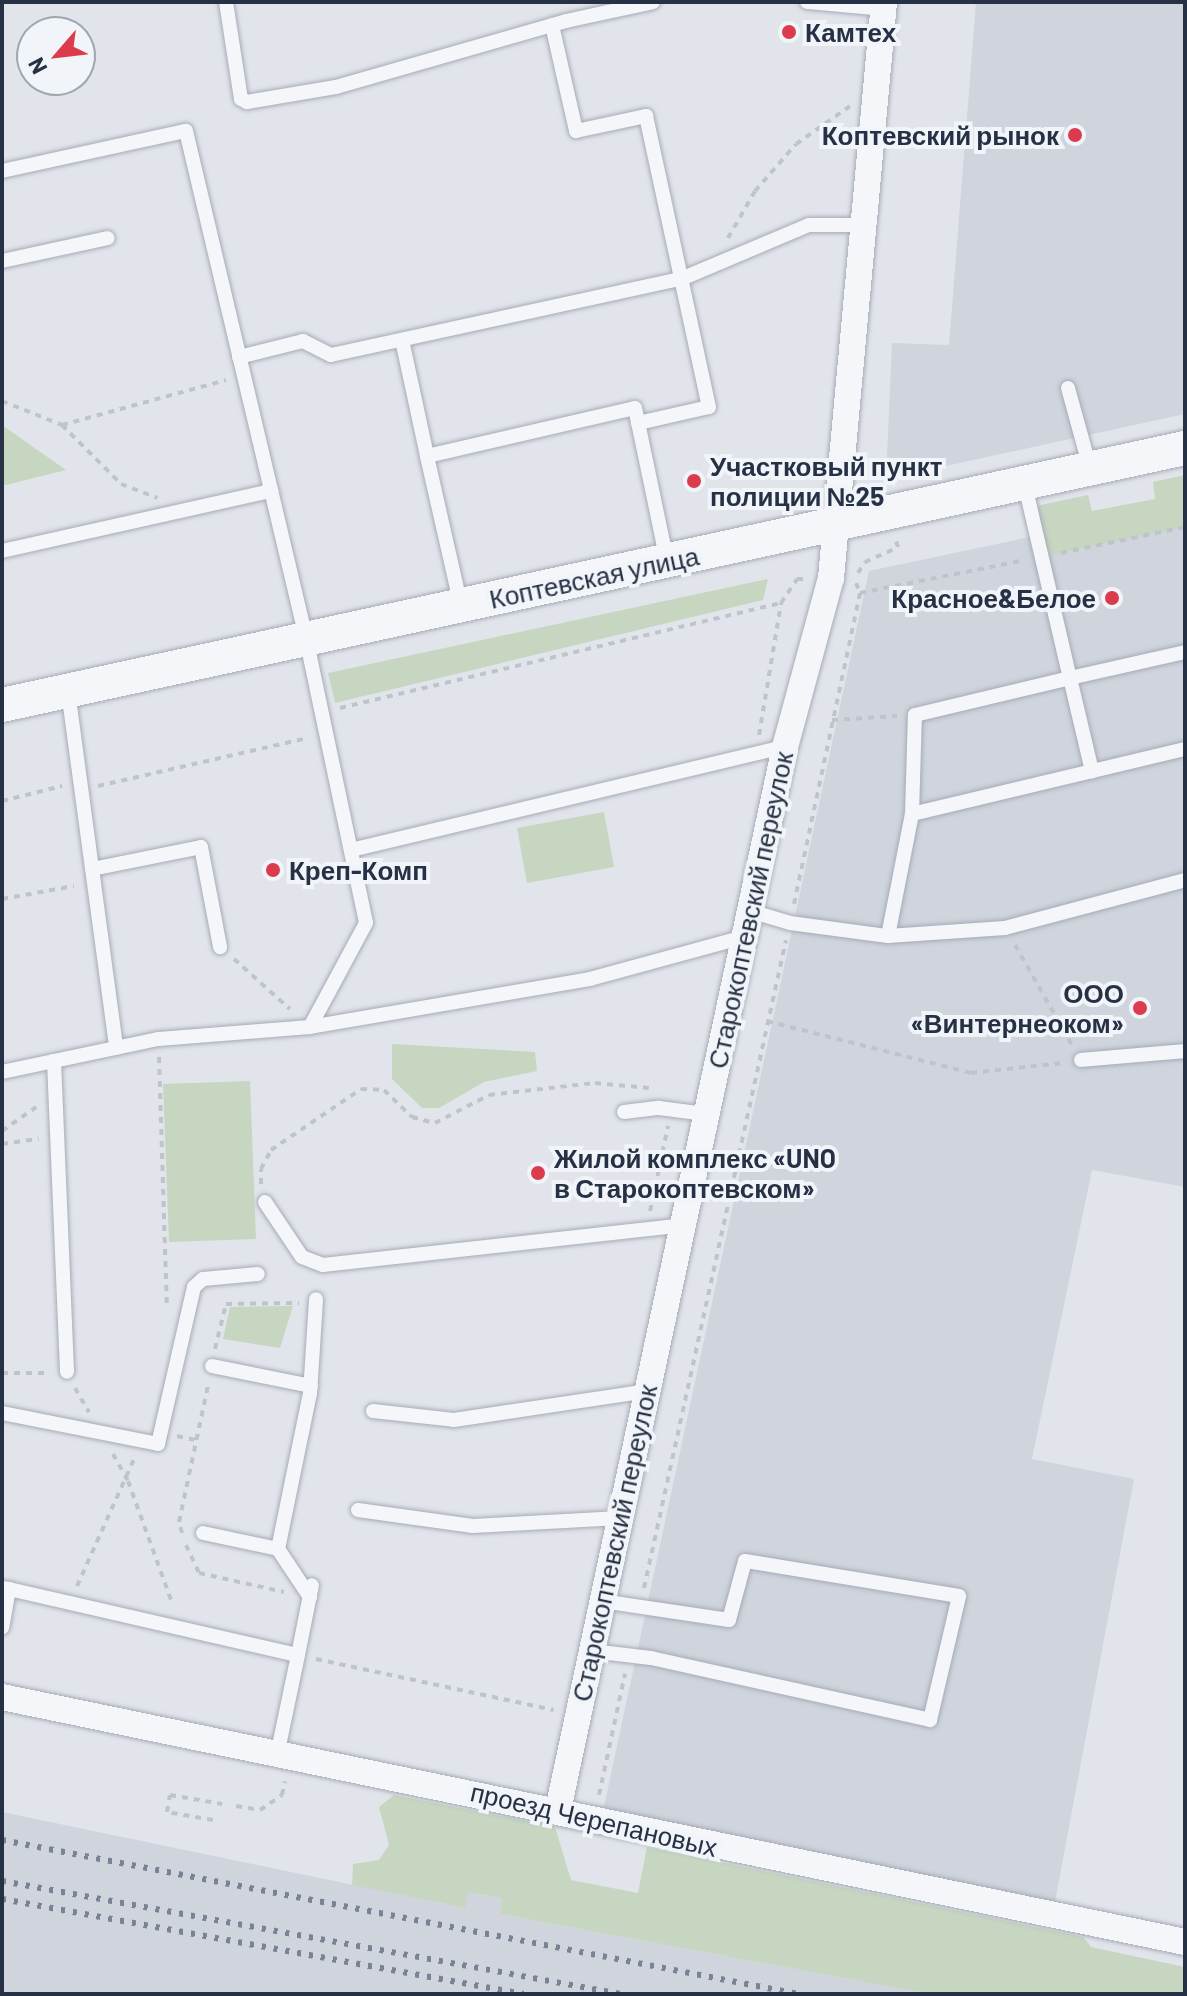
<!DOCTYPE html>
<meta charset="utf-8">
<style>
body{margin:0}
#map{position:relative;width:1187px;height:1996px;overflow:hidden;background:#e1e5eb;font-family:Barlow,sans-serif}
div>[style]{position:absolute}
[style*='--x']{left:calc(var(--x)*1px);top:calc(var(--y)*1px);width:calc(var(--w)*1px);rotate:calc(var(--a)*1deg)}
.built>*{inset:0;background:#cfd4dd}
.green>*{inset:0;background:#c6d6c1}
.path>*{height:4px;margin-top:-2px;transform-origin:0;background:repeating-linear-gradient(90deg,#bfc3ca 0 6px,transparent 0 12px)}
.roads{filter:drop-shadow(0 0 2px #a5abb6) drop-shadow(0 0 2px #a5abb6)}
.service>*{height:14px;margin:-7px;padding:0 7px;transform-origin:7px;border-radius:7px;background:#f4f6f9}
.minor>*{height:26px;margin:-13px;padding:0 13px;transform-origin:13px;border-radius:13px;background:#f4f6f9}
.tertiary>*{height:34px;margin:-17px;padding:0 17px;transform-origin:17px;border-radius:17px;background:#f4f6f9}
.rail>*{height:6px;margin-top:-3px;transform-origin:0;background:repeating-linear-gradient(90deg,#798396 0 4px,transparent 0 12px)}
.dots>*{width:22px;height:22px;translate:-50% -50%;box-sizing:border-box;border:4px solid #f1f4f8;border-radius:50%}
span{translate:-50% -50%;white-space:nowrap;text-align:center;line-height:1.15;-webkit-text-stroke:8px #f1f4f8;paint-order:stroke}
.poi-label{font-size:26px;color:#273145;font-weight:700}
.left{translate:0 -50%;text-align:left}
.right{translate:-100% -50%;text-align:right}
.street-label{font-size:26px;color:#273145}
.frame{position:absolute;inset:0;border:4px solid #273145;pointer-events:none}
.north{position:absolute;left:16px;top:16px;width:80px;height:80px;box-sizing:border-box;background:#f1f4f8;border:2px solid #a0a6b0;border-radius:50%;rotate:242deg;font-size:22px;font-weight:700;line-height:32px;text-align:center;color:#273145}
.north::after{content:'';display:block;margin:auto;width:28px;height:36px;background:#dc3a4d;clip-path:polygon(50% 0,100% 100%,50% 72%,0 100%)}
</style>
<div id="map">
<div class="built">
<i style="clip-path:polygon(976px 2px,1185px 2px,1185px 414px,886px 479px,892px 343px,949px 345px)"></i>
<i style="clip-path:polygon(1185px 504px,1185px 1187px,1092px 1170px,1032px 1459px,1134px 1479px,1055px 1902px,603px 1811px,869px 571px)"></i>
<i style="clip-path:polygon(2px 1812px,464px 1908px,467px 1892px,502px 1898px,500px 1914px,929px 1994px,2px 1994px)"></i>
</div>
<div class="green">
<i style="clip-path:polygon(2px 425px,66px 470px,2px 486px)"></i>
<i style="clip-path:polygon(1185px 475px,1185px 527px,1048px 555px,1036px 506px,1088px 495px,1092px 511px,1155px 499px,1153px 482px)"></i>
<i style="clip-path:polygon(768px 579px,763px 600px,335px 703px,328px 673px)"></i>
<i style="clip-path:polygon(604px 812px,614px 867px,527px 883px,517px 828px)"></i>
<i style="clip-path:polygon(392px 1044px,535px 1052px,537px 1071px,484px 1082px,439px 1108px,422px 1108px,392px 1079px)"></i>
<i style="clip-path:polygon(250px 1081px,256px 1239px,169px 1242px,163px 1084px)"></i>
<i style="clip-path:polygon(293px 1306px,280px 1348px,223px 1339px,230px 1307px)"></i>
<i style="clip-path:polygon(394px 1795px,555px 1827px,571px 1880px,638px 1893px,647px 1847px,1083px 1937px,1091px 1947px,1185px 1967px,1185px 1994px,929px 1994px,500px 1914px,502px 1898px,468px 1892px,465px 1908px,352px 1885px,353px 1864px,379px 1860px,389px 1845px,379px 1807px)"></i>
</div>
<div class="path">
<i style="--x:728;--y:238;--w:54;--a:-60.1"></i>
<i style="--x:755;--y:191;--w:62;--a:-48.9"></i>
<i style="--x:796;--y:144;--w:66;--a:-35.1"></i>
<i style="--x:2;--y:401;--w:65;--a:21.8"></i>
<i style="--x:62;--y:425;--w:83;--a:45"></i>
<i style="--x:121;--y:484;--w:39;--a:21"></i>
<i style="--x:62;--y:425;--w:170;--a:-15.3"></i>
<i style="--x:1061;--y:553;--w:127;--a:-11.8"></i>
<i style="--x:858;--y:573;--w:13;--a:-58"></i>
<i style="--x:865;--y:562;--w:36;--a:-24"></i>
<i style="--x:898;--y:547;--w:6;--a:-108"></i>
<i style="--x:856;--y:583;--w:11;--a:68"></i>
<i style="--x:860;--y:593;--w:168;--a:-11.3"></i>
<i style="--x:340;--y:708;--w:453;--a:-13.4"></i>
<i style="--x:781;--y:603;--w:29;--a:-56"></i>
<i style="--x:797;--y:579;--w:9;--a:0"></i>
<i style="--x:832;--y:720;--w:65;--a:-3.5"></i>
<i style="--x:759;--y:735;--w:134;--a:-80.5"></i>
<i style="--x:98;--y:786;--w:215;--a:-12.9"></i>
<i style="--x:2;--y:801;--w:62;--a:-14"></i>
<i style="--x:2;--y:899;--w:73;--a:-10.2"></i>
<i style="--x:794;--y:904;--w:318;--a:-78"></i>
<i style="--x:1015;--y:945;--w:115;--a:60.3"></i>
<i style="--x:234;--y:959;--w:75;--a:41.8"></i>
<i style="--x:767;--y:1021;--w:211;--a:14.3"></i>
<i style="--x:971;--y:1073;--w:92;--a:-6.3"></i>
<i style="--x:159;--y:1057;--w:251;--a:88.2"></i>
<i style="--x:2;--y:1131;--w:42;--a:-35.2"></i>
<i style="--x:2;--y:1144;--w:37;--a:-8"></i>
<i style="--x:261;--y:1184;--w:15;--a:-90"></i>
<i style="--x:261;--y:1169;--w:21;--a:-62"></i>
<i style="--x:271;--y:1150;--w:109;--a:-34.1"></i>
<i style="--x:361;--y:1089;--w:23;--a:2"></i>
<i style="--x:384;--y:1090;--w:39;--a:44"></i>
<i style="--x:412;--y:1117;--w:24;--a:15"></i>
<i style="--x:435;--y:1123;--w:61;--a:-27.4"></i>
<i style="--x:489;--y:1095;--w:107;--a:-6.5"></i>
<i style="--x:595;--y:1083;--w:54;--a:5.3"></i>
<i style="--x:650;--y:1211;--w:87;--a:-78"></i>
<i style="--x:215;--y:1349;--w:46;--a:-76.3"></i>
<i style="--x:226;--y:1304;--w:73;--a:-0.8"></i>
<i style="--x:2;--y:1373;--w:46;--a:0"></i>
<i style="--x:75;--y:1388;--w:28;--a:60"></i>
<i style="--x:177;--y:1436;--w:19;--a:12"></i>
<i style="--x:113;--y:1454;--w:31;--a:61"></i>
<i style="--x:128;--y:1481;--w:132;--a:70.1"></i>
<i style="--x:182;--y:1533;--w:11;--a:-105"></i>
<i style="--x:179;--y:1522;--w:140;--a:-78"></i>
<i style="--x:186;--y:1545;--w:31;--a:65"></i>
<i style="--x:199;--y:1573;--w:87;--a:12.6"></i>
<i style="--x:77;--y:1586;--w:139;--a:-65.8"></i>
<i style="--x:644;--y:1588;--w:663;--a:-77.64"></i>
<i style="--x:316;--y:1659;--w:243;--a:12.1"></i>
<i style="--x:599;--y:1795;--w:124;--a:-77.9"></i>
<i style="--x:236;--y:1806;--w:24;--a:9"></i>
<i style="--x:260;--y:1810;--w:27;--a:-34"></i>
<i style="--x:282;--y:1795;--w:14;--a:-78"></i>
<i style="--x:213;--y:1820;--w:47;--a:-170.1"></i>
<i style="--x:167;--y:1812;--w:17;--a:-80"></i>
<i style="--x:170;--y:1795;--w:53;--a:9.8"></i>
</div>
<div class="roads">
<div class="service">
<i style="--x:226;--y:2;--w:98;--a:81.2"></i>
<i style="--x:241;--y:99;--w:7;--a:27"></i>
<i style="--x:247;--y:102;--w:90;--a:-9.6"></i>
<i style="--x:336;--y:87;--w:239;--a:-16"></i>
<i style="--x:566;--y:21;--w:89;--a:-12.3"></i>
<i style="--x:807;--y:2;--w:77;--a:5.2"></i>
<i style="--x:552;--y:25;--w:109;--a:77.2"></i>
<i style="--x:576;--y:131;--w:72;--a:-12.1"></i>
<i style="--x:646;--y:116;--w:298;--a:77.8"></i>
<i style="--x:709;--y:407;--w:73;--a:167.3"></i>
<i style="--x:2;--y:171;--w:188;--a:-12.3"></i>
<i style="--x:186;--y:131;--w:521;--a:76.68"></i>
<i style="--x:306;--y:638;--w:291;--a:78.1"></i>
<i style="--x:366;--y:923;--w:118;--a:118.3"></i>
<i style="--x:310;--y:1027;--w:152;--a:175.5"></i>
<i style="--x:158;--y:1039;--w:159;--a:168.1"></i>
<i style="--x:2;--y:261;--w:108;--a:-12.2"></i>
<i style="--x:402;--y:340;--w:119;--a:77.8"></i>
<i style="--x:239;--y:357;--w:66;--a:-14"></i>
<i style="--x:303;--y:341;--w:31;--a:27"></i>
<i style="--x:331;--y:355;--w:358;--a:-12.3"></i>
<i style="--x:681;--y:279;--w:139;--a:-22.9"></i>
<i style="--x:809;--y:225;--w:56;--a:0"></i>
<i style="--x:1068;--y:388;--w:83;--a:74.6"></i>
<i style="--x:1024;--y:481;--w:202;--a:76.9"></i>
<i style="--x:1070;--y:678;--w:118;--a:-12.7"></i>
<i style="--x:2;--y:551;--w:276;--a:-12.6"></i>
<i style="--x:461;--y:606;--w:154;--a:-102.8"></i>
<i style="--x:427;--y:456;--w:213;--a:-13"></i>
<i style="--x:635;--y:408;--w:156;--a:78.2"></i>
<i style="--x:68;--y:691;--w:360;--a:82.3"></i>
<i style="--x:912;--y:814;--w:99;--a:-88.3"></i>
<i style="--x:915;--y:715;--w:159;--a:-13.4"></i>
<i style="--x:1070;--y:678;--w:96;--a:76.7"></i>
<i style="--x:351;--y:850;--w:446;--a:-13.4"></i>
<i style="--x:92;--y:869;--w:111;--a:-11.4"></i>
<i style="--x:201;--y:847;--w:102;--a:79.2"></i>
<i style="--x:750;--y:911;--w:42;--a:16.7"></i>
<i style="--x:790;--y:923;--w:99;--a:7.6"></i>
<i style="--x:888;--y:936;--w:124;--a:-78.9"></i>
<i style="--x:912;--y:814;--w:281;--a:-13.4"></i>
<i style="--x:888;--y:936;--w:117;--a:-3.9"></i>
<i style="--x:1005;--y:928;--w:186;--a:-14.9"></i>
<i style="--x:310;--y:1027;--w:284;--a:-9.7"></i>
<i style="--x:590;--y:979;--w:160;--a:-15.3"></i>
<i style="--x:1081;--y:1060;--w:104;--a:-4.9"></i>
<i style="--x:54;--y:1061;--w:311;--a:87.6"></i>
<i style="--x:624;--y:1112;--w:35;--a:-7"></i>
<i style="--x:659;--y:1108;--w:47;--a:7.3"></i>
<i style="--x:265;--y:1202;--w:66;--a:56.1"></i>
<i style="--x:302;--y:1257;--w:22;--a:21"></i>
<i style="--x:323;--y:1265;--w:362;--a:-6.3"></i>
<i style="--x:212;--y:1366;--w:101;--a:11.4"></i>
<i style="--x:373;--y:1411;--w:81;--a:6.3"></i>
<i style="--x:454;--y:1420;--w:195;--a:-8.5"></i>
<i style="--x:2;--y:1413;--w:159;--a:11.2"></i>
<i style="--x:158;--y:1444;--w:161;--a:-77.1"></i>
<i style="--x:194;--y:1287;--w:12;--a:-42"></i>
<i style="--x:203;--y:1279;--w:55;--a:-5.2"></i>
<i style="--x:358;--y:1510;--w:116;--a:7.9"></i>
<i style="--x:473;--y:1526;--w:147;--a:-3.1"></i>
<i style="--x:203;--y:1533;--w:77;--a:12"></i>
<i style="--x:278;--y:1549;--w:159;--a:-78.4"></i>
<i style="--x:310;--y:1393;--w:94;--a:-86.3"></i>
<i style="--x:278;--y:1549;--w:58;--a:56.3"></i>
<i style="--x:2;--y:1588;--w:7;--a:8"></i>
<i style="--x:9;--y:1589;--w:39;--a:100"></i>
<i style="--x:9;--y:1589;--w:296;--a:12.9"></i>
<i style="--x:298;--y:1655;--w:98;--a:101.8"></i>
<i style="--x:592;--y:1651;--w:59;--a:6.8"></i>
<i style="--x:651;--y:1658;--w:286;--a:12.5"></i>
<i style="--x:930;--y:1720;--w:127;--a:-76.8"></i>
<i style="--x:959;--y:1596;--w:217;--a:-170.7"></i>
<i style="--x:745;--y:1561;--w:61;--a:105.2"></i>
<i style="--x:729;--y:1620;--w:128;--a:-171.5"></i>
<i style="--x:298;--y:1655;--w:71;--a:-78.7"></i>
</div>
<div class="minor">
<i style="--x:2;--y:1697;--w:1208;--a:11.7"></i>
<i style="--x:558;--y:1810;--w:1087;--a:-77.95"></i>
<i style="--x:785;--y:747;--w:175;--a:-74.8"></i>
<i style="--x:831;--y:578;--w:578;--a:-84.74"></i>
</div>
<div class="tertiary">
<i style="--x:2;--y:705;--w:1211;--a:-12.26"></i>
</div>
</div>
<div class="rail">
<i style="--x:2;--y:1840;--w:811;--a:10.95"></i>
<i style="--x:2;--y:1881;--w:629;--a:10.35"></i>
<i style="--x:2;--y:1899;--w:530;--a:10.33"></i>
</div>
<div class="dots">
<i style="left:789px;top:32px;background:#dc3a4d"></i>
<i style="left:1075px;top:135px;background:#dc3a4d"></i>
<i style="left:694px;top:481px;background:#dc3a4d"></i>
<i style="left:1112px;top:598px;background:#dc3a4d"></i>
<i style="left:273px;top:870px;background:#dc3a4d"></i>
<i style="left:1140px;top:1008px;background:#dc3a4d"></i>
<i style="left:538px;top:1173px;background:#dc3a4d"></i>
</div>
<div class="poi-label">
<span class="left" style="left:805px;top:32px">Камтех</span>
<span class="right" style="left:1059px;top:135px">Коптевский рынок</span>
<span class="left" style="left:710px;top:481px">Участковый пункт<br>полиции №25</span>
<span class="right" style="left:1096px;top:598px">Красное&amp;Белое</span>
<span class="left" style="left:289px;top:870px">Креп-Комп</span>
<span class="right" style="left:1124px;top:1008px">ООО<br>«Винтернеоком»</span>
<span class="left" style="left:554px;top:1173px">Жилой комплекс «UNO<br>в Старокоптевском»</span>
</div>
<div class="street-label">
<span style="left:594px;top:577px;rotate:-12deg">Коптевская улица</span>
<span style="left:750px;top:910px;rotate:-78deg">Старокоптевский переулок</span>
<span style="left:614px;top:1543px;rotate:-78deg">Старокоптевский переулок</span>
<span style="left:594px;top:1819px;rotate:13deg">проезд Черепановых</span>
</div>
<div class="frame"></div>
<div class="north">N</div>
</div>
